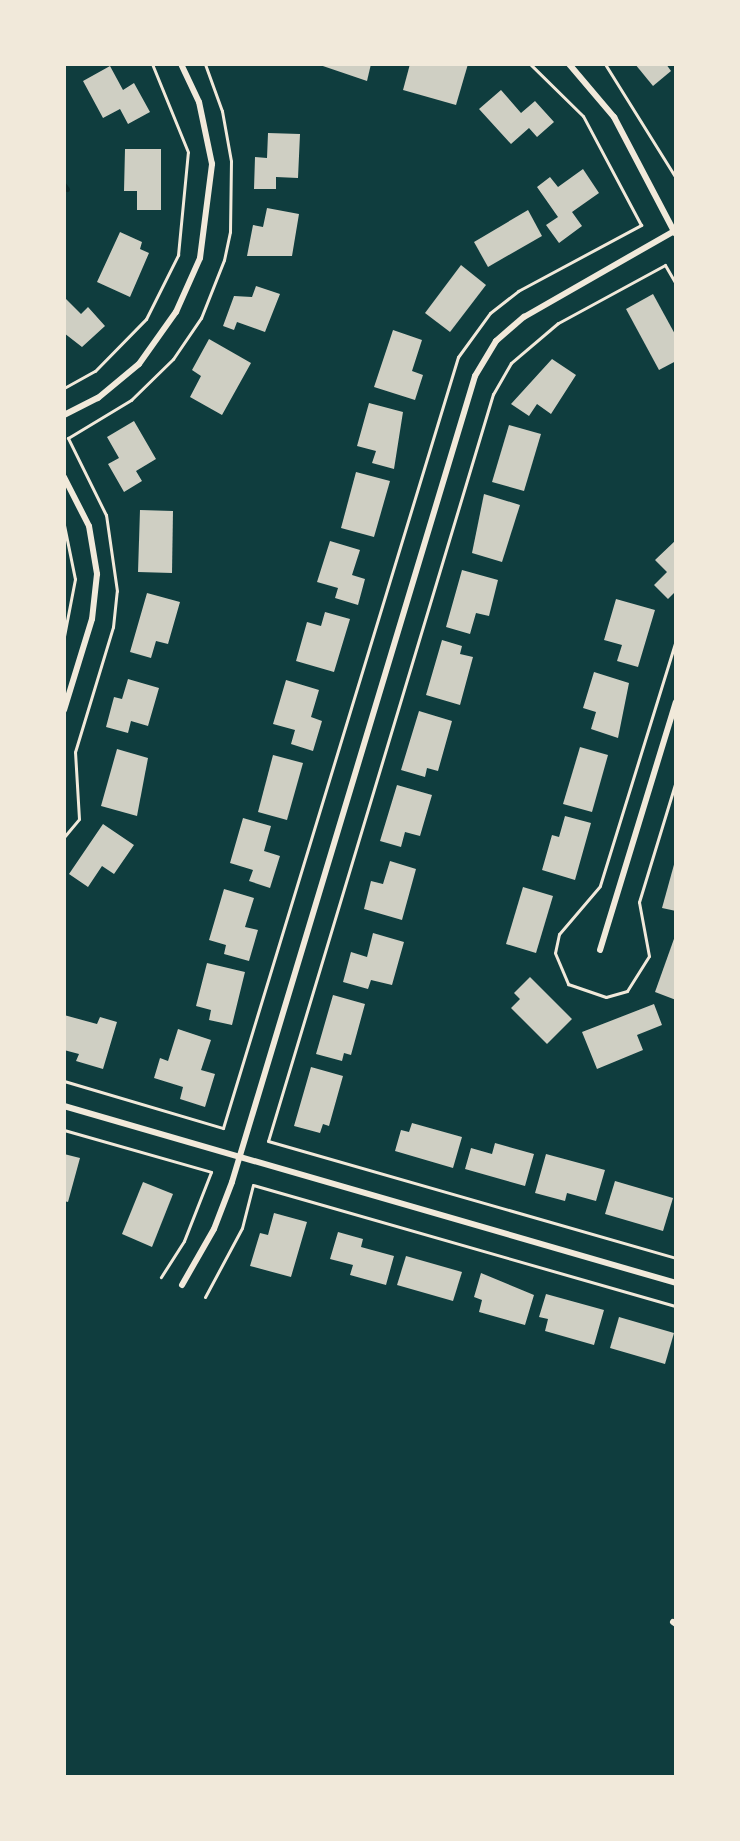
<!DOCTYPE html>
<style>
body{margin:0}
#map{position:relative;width:740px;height:1841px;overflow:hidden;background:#0f3d3e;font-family:"Golos Text",sans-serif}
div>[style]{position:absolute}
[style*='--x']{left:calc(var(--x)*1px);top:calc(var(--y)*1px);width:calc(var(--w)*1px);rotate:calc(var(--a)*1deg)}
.stream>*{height:5px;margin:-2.5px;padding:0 2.5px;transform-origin:2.5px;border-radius:2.5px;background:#0a2a2b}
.building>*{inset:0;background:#cfcfc3}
.path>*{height:3px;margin:-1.5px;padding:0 1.5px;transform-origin:1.5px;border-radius:1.5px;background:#f1e9da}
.minor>*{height:6px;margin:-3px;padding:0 3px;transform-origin:3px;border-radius:3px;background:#f1e9da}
span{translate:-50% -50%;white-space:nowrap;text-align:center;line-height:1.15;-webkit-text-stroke:4.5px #f1e9da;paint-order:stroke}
.frame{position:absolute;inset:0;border:66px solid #f1e9da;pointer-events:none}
</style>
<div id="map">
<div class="stream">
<i style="--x:64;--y:185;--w:5;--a:53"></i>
</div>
<div class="building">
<i style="clip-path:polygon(317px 64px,371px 64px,367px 81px)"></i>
<i style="clip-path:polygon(410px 64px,468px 64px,456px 105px,403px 90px)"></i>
<i style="clip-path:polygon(635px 64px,666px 64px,671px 71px,653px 86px)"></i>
<i style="clip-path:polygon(110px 66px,123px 90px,134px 83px,150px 112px,128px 124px,120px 109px,103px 118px,83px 81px)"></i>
<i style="clip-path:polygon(501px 90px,521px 113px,535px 101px,554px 122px,537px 137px,529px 128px,511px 144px,479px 109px)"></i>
<i style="clip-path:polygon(268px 133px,300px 134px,298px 178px,276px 177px,276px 189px,254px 189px,255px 157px,267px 158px)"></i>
<i style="clip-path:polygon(125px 149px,161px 149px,161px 210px,137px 210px,137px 191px,124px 191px)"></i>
<i style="clip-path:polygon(583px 169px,599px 193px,572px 212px,582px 226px,559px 243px,546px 225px,558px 217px,537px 187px,550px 177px,558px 187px)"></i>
<i style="clip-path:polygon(267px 208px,299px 214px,292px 256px,247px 256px,253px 225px,263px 227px)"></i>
<i style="clip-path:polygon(528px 210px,542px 236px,488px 267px,474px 242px)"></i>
<i style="clip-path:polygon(120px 232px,142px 242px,140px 249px,149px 253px,130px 297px,97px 282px)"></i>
<i style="clip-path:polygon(461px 265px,486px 285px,450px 332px,425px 313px)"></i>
<i style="clip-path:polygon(256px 286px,280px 294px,265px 332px,237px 322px,234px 330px,223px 326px,234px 296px,252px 297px)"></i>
<i style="clip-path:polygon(653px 294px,676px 336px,676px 361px,659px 370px,626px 309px)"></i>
<i style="clip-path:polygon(64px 297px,81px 314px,88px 307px,105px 326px,82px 347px,64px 333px)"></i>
<i style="clip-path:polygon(393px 330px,422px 340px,412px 371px,423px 375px,415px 400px,374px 387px)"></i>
<i style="clip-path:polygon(209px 339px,251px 363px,222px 415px,190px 397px,201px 376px,192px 370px)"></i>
<i style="clip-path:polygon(552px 359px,576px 375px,551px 414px,537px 404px,529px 416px,511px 404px)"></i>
<i style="clip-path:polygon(369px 403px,403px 412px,394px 469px,372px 463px,376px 451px,357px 446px)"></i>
<i style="clip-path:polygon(134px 421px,156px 459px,136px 471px,142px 481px,124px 492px,108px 464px,119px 458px,107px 437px)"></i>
<i style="clip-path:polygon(509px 425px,541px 434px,524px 491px,492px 482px)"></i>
<i style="clip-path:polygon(356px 472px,390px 481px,374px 537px,341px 528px)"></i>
<i style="clip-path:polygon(484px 494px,520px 505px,502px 562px,472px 553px)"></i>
<i style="clip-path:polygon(140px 510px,173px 511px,172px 573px,138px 572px)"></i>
<i style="clip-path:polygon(676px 540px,676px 591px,668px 599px,654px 585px,667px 572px,655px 560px)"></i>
<i style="clip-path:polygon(330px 541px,360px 550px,352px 575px,365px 579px,358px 605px,335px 598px,338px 588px,317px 582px)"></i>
<i style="clip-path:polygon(462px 570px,498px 580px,489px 616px,476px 613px,470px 634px,446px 627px)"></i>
<i style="clip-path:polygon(147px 593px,180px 602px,168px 644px,156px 641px,151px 658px,130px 652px)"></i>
<i style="clip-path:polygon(616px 599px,655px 610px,638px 667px,617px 661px,622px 645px,604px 640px)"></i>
<i style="clip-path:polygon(325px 612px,350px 619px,334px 672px,296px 661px,307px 622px,321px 626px)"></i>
<i style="clip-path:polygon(442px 640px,462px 646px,460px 654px,473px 657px,460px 705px,426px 695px)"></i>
<i style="clip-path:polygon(594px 672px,629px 683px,618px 738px,591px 729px,596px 712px,583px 708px)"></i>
<i style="clip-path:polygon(128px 679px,159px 688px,148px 726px,131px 721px,128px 733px,106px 727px,114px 697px,122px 699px)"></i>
<i style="clip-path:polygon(286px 680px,319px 690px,311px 717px,322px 721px,313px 751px,291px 744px,295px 730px,273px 724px)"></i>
<i style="clip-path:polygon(419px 711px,452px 721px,438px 771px,427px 768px,425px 777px,401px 770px)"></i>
<i style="clip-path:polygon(580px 747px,608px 755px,592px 812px,563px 804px)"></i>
<i style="clip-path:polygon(117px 749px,148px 758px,137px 816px,101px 806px)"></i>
<i style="clip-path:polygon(273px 755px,303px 763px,287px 820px,258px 812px)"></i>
<i style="clip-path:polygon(397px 785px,432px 795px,420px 836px,405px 832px,401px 847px,380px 841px)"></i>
<i style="clip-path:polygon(565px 816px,591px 823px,575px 880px,542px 870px,552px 835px,559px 837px)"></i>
<i style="clip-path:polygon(243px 818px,271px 826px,264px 851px,280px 856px,270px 888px,249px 881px,253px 870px,230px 863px)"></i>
<i style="clip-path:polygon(103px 824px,134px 845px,114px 874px,102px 866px,88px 887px,69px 874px)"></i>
<i style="clip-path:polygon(390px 861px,416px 869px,402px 920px,364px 909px,371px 881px,383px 884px)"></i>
<i style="clip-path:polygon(675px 861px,676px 861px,676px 911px,662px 908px)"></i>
<i style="clip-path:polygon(523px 887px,553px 896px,536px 953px,506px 944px)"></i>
<i style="clip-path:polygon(224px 889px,254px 898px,245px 927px,258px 930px,249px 961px,224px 954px,226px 945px,209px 940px)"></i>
<i style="clip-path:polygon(373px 933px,404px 942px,392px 985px,371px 980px,368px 989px,343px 982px,351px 952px,367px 957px)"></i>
<i style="clip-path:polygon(675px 936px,676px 936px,676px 1000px,655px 992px)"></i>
<i style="clip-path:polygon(207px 963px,245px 972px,232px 1025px,209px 1020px,211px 1010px,196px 1006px)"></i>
<i style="clip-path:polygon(530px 977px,572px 1019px,547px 1044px,511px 1008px,520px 999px,514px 993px)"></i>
<i style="clip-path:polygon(333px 995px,365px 1004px,351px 1055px,344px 1053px,342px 1061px,316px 1054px)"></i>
<i style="clip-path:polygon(654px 1004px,662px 1025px,637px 1035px,643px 1050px,597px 1069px,582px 1032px)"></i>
<i style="clip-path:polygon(64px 1015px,97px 1024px,100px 1017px,117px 1022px,103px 1069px,76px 1061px,79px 1054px,64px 1050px)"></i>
<i style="clip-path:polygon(178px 1029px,211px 1040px,201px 1070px,215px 1074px,205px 1107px,180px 1099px,183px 1087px,154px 1078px,160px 1058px,168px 1061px)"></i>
<i style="clip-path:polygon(311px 1067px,343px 1076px,329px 1126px,323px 1124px,320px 1133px,294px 1126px)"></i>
<i style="clip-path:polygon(412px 1123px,462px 1137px,453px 1168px,395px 1151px,401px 1130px,409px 1132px)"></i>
<i style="clip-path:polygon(495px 1143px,534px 1154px,525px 1186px,465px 1169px,471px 1148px,492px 1154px)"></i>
<i style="clip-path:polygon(64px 1154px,80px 1158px,68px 1202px,64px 1201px)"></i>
<i style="clip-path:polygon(546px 1154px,605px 1170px,596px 1201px,567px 1193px,565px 1201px,535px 1193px)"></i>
<i style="clip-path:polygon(615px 1181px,673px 1198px,663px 1231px,605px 1214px)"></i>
<i style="clip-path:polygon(143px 1182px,173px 1194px,152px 1247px,122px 1234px)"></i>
<i style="clip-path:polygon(274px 1213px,307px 1222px,291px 1277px,250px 1266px,260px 1233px,268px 1235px)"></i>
<i style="clip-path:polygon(338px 1232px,363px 1239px,361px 1247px,394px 1256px,386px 1285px,350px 1275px,353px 1265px,330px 1259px)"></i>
<i style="clip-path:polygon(406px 1256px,462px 1272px,453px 1301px,397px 1285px)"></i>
<i style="clip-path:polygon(481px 1273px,534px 1295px,525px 1325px,479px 1312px,482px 1300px,474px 1297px)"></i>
<i style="clip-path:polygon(546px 1294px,604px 1310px,594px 1345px,545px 1331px,548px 1319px,539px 1317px)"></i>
<i style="clip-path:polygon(619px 1317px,674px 1333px,665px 1364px,610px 1348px)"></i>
</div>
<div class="path">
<i style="--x:605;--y:64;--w:134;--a:58.1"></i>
<i style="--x:676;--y:284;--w:22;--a:-120"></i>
<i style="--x:665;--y:265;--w:122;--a:151.5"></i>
<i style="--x:558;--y:323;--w:62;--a:139.6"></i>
<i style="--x:511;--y:363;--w:36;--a:120"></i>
<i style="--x:493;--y:394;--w:780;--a:106.76"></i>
<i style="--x:268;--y:1141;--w:424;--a:16"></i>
<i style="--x:64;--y:388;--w:35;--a:-29"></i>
<i style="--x:95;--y:371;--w:73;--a:-45.6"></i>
<i style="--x:146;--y:319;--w:72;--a:-63.4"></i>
<i style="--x:178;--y:255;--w:103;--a:-84.5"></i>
<i style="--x:188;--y:152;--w:95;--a:-112.2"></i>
<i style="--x:64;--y:525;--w:55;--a:78.5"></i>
<i style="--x:75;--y:579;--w:58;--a:100.9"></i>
<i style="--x:676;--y:640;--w:257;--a:107.2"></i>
<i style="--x:600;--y:886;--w:63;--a:130.5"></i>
<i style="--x:559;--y:934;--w:19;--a:102"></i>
<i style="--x:555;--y:953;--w:34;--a:67"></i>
<i style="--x:568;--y:984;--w:40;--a:18.9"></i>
<i style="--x:606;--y:997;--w:22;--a:-16"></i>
<i style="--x:627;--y:991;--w:41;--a:-57.8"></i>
<i style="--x:649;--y:956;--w:55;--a:-100.5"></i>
<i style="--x:639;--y:902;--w:127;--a:-73"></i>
<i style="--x:64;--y:837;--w:23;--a:-50"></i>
<i style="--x:79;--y:819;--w:67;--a:-93.4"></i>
<i style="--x:75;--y:752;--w:131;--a:-73.1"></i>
<i style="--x:113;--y:627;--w:36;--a:-84"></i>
<i style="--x:117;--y:591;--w:77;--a:-98.2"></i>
<i style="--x:106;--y:515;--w:86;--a:-116.3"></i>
<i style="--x:68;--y:438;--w:74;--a:-31.1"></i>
<i style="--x:131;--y:400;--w:59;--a:-44.3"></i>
<i style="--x:173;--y:359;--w:50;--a:-55.7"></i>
<i style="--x:201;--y:318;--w:62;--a:-68.4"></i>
<i style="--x:224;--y:260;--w:29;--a:-78"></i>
<i style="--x:230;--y:232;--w:71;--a:-89.2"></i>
<i style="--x:231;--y:161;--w:51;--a:-100.2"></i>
<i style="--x:222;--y:111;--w:50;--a:-109.9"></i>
<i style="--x:64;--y:1081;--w:166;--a:16.5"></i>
<i style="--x:223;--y:1128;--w:806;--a:-73.05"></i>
<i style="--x:458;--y:357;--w:54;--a:-54"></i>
<i style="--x:490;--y:313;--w:36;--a:-38"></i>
<i style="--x:518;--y:291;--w:140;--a:-28.2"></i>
<i style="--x:641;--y:225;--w:123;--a:-118"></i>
<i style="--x:583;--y:116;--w:74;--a:-135.5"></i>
<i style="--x:64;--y:1130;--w:153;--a:15.9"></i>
<i style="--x:211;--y:1172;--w:74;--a:111.4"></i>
<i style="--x:184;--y:1241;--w:43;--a:122.6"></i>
<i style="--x:205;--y:1297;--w:78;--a:-61.8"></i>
<i style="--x:242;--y:1228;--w:44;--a:-75.7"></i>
<i style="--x:253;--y:1185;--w:440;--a:16"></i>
</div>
<div class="minor">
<i style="--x:569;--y:64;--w:70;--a:49.7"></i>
<i style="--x:614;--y:117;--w:131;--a:62.3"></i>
<i style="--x:64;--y:415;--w:38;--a:-27"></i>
<i style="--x:98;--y:398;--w:53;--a:-39.7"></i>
<i style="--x:139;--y:364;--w:64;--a:-54.6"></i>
<i style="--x:176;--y:312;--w:59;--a:-66"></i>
<i style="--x:200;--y:258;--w:95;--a:-82.7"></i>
<i style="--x:212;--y:164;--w:63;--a:-101.8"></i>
<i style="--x:199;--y:102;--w:42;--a:-115.3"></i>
<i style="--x:64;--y:477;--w:55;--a:63"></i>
<i style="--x:89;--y:526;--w:49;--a:80.5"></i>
<i style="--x:97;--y:574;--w:45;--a:96.3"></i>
<i style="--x:92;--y:619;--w:95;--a:107.1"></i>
<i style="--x:600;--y:950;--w:259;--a:-73"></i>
<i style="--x:64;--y:1106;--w:637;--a:16.13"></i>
<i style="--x:182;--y:1285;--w:64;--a:-60.3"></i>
<i style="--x:214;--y:1229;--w:50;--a:-69"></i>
<i style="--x:232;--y:1182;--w:842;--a:-73.22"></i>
<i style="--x:475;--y:376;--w:41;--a:-59"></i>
<i style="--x:496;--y:341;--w:37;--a:-41"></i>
<i style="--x:524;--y:317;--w:175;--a:-29.8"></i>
<i style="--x:673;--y:1622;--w:4;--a:34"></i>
</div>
<div class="frame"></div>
</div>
